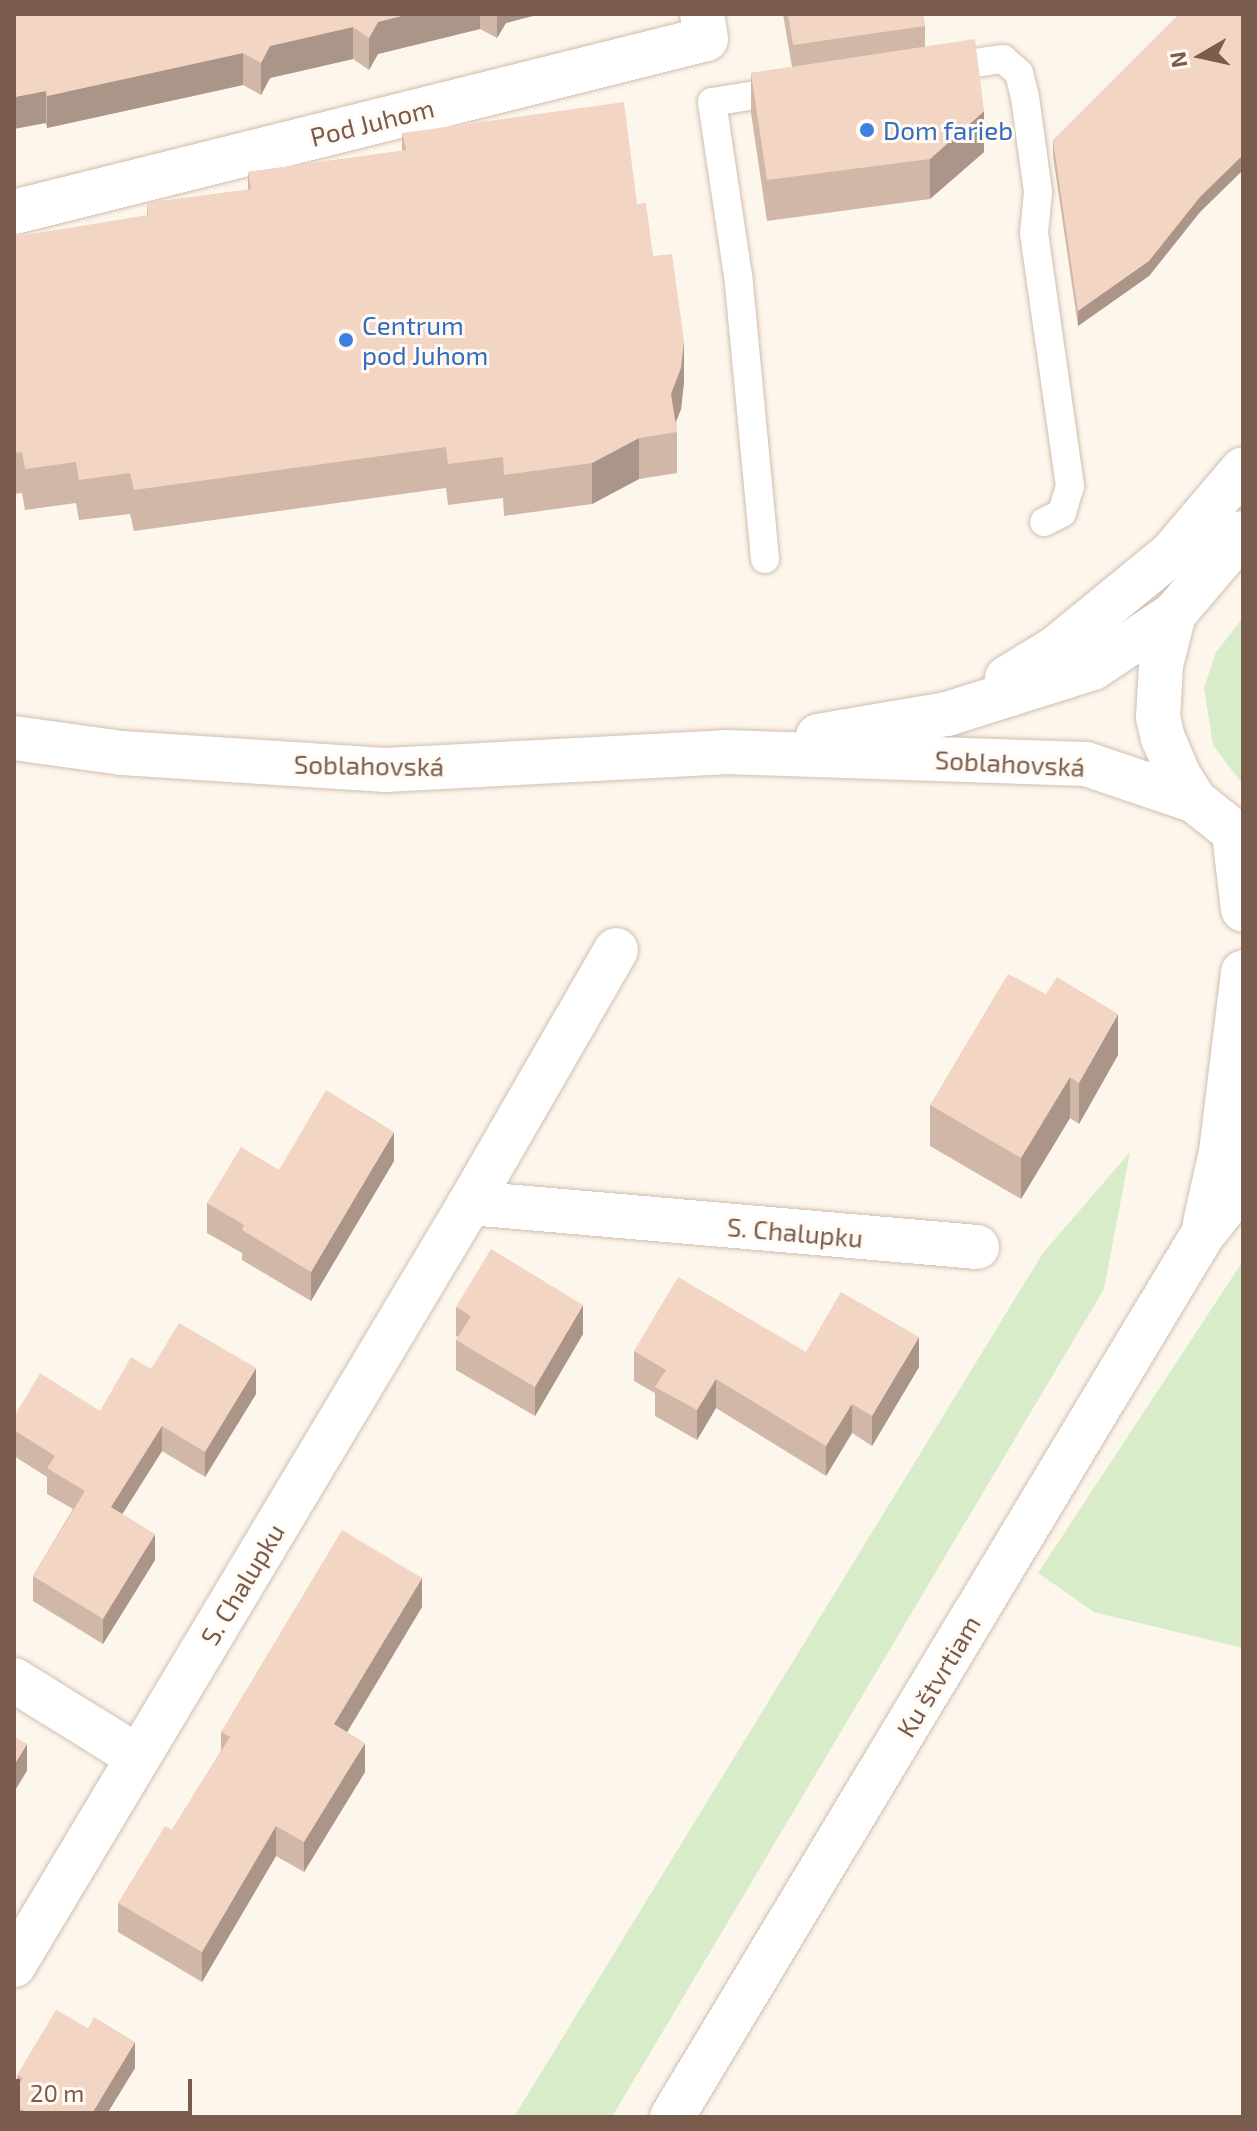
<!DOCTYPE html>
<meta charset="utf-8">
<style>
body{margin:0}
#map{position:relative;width:1257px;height:2131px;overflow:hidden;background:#fdf6ec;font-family:"Exo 2",sans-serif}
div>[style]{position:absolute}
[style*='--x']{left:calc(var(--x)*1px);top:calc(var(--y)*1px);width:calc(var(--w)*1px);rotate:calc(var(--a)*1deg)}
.green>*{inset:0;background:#d8ecc9}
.roads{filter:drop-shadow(0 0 2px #d1beb0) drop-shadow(0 0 2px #d1beb0)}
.service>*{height:28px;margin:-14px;padding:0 14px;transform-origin:14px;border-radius:14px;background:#fff}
.minor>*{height:44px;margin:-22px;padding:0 22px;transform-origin:22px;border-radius:22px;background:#fff}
.tertiary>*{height:44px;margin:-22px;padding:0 22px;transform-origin:22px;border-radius:22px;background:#fff}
.wall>*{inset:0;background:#d1b7a8}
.shaded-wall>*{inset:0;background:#aa9588}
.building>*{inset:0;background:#f3d5c3}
.dots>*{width:22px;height:22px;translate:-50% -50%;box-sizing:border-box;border:4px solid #fffaf3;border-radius:50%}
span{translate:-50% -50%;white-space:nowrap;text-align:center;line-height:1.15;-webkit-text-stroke:6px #fffaf3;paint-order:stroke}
.street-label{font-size:26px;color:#7a5c4d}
.shop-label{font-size:26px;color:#366cbe}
.left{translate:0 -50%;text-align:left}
.frame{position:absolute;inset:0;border:16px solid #7a5c4d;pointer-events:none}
.north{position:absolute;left:1161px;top:16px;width:80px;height:80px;-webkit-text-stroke:6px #fffaf3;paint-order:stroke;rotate:261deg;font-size:22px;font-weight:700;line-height:32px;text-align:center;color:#7a5c4d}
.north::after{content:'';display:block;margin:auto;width:28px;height:36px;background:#7a5c4d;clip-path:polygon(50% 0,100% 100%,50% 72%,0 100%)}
.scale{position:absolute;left:16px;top:2079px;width:176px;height:36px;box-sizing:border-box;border:4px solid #7a5c4d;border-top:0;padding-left:10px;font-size:24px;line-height:28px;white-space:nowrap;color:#7a5c4d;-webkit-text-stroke:6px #fffaf3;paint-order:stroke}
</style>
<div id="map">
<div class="green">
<i style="clip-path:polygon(1243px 618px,1243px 785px,1213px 745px,1204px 688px,1216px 652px)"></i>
<i style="clip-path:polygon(1130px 1152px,1104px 1289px,612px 2117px,514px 2117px,1043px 1253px)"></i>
<i style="clip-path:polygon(1243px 1261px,1243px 1648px,1094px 1612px,1038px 1573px)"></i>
</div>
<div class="roads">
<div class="service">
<i style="--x:939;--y:68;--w:65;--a:-8"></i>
<i style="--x:1003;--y:59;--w:21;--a:41"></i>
<i style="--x:1019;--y:73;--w:25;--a:76"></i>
<i style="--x:1025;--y:97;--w:96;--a:82.2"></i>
<i style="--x:1038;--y:192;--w:41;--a:95.6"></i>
<i style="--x:1034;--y:233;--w:256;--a:81.9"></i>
<i style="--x:1070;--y:486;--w:28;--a:107"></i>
<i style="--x:1062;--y:513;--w:20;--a:153"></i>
<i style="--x:765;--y:559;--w:284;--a:-95.4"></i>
<i style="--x:738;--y:276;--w:176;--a:-98.5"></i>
<i style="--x:712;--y:102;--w:76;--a:-9.1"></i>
</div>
<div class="minor">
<i style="--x:14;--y:212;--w:713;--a:-14.04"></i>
<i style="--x:706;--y:39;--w:25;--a:-99"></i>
<i style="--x:1007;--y:678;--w:57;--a:-31.5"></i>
<i style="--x:1056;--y:648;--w:149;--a:-39.3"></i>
<i style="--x:1171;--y:554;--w:111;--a:-49.7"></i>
<i style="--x:818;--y:736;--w:131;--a:-9.7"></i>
<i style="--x:947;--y:714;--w:153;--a:-17.5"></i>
<i style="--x:1093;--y:668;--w:97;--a:-33.7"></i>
<i style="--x:14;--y:738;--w:109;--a:7.9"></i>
<i style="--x:122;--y:753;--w:264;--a:3.7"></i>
<i style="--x:385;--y:770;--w:340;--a:-3"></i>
<i style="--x:725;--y:752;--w:361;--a:1.9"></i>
<i style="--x:1086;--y:764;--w:115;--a:18.7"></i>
<i style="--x:470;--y:1203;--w:509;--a:4.96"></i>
<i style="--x:14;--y:1680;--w:146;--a:31.8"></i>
<i style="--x:14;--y:1965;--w:888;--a:-59.1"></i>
<i style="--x:470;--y:1203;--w:292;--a:-60"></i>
</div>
<div class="tertiary">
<i style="--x:1243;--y:533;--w:106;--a:130.4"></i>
<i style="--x:1174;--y:614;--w:53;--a:104.3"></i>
<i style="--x:1161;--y:665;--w:52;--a:93.3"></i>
<i style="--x:1158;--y:717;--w:22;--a:77"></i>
<i style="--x:1163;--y:738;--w:39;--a:67"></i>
<i style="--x:1178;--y:774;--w:32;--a:58"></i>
<i style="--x:1195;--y:801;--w:61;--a:38.4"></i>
<i style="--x:1234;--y:834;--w:76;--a:83.2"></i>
<i style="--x:1205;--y:1223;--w:73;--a:-77.3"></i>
<i style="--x:1221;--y:1152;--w:181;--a:-83"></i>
<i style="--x:672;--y:2117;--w:1030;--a:-58.98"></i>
<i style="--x:1203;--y:1234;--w:64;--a:-51.3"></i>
</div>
</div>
<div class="wall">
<i style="clip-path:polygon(14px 14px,541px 14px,506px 23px,497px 38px,480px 29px,378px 54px,369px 70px,353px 59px,270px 78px,261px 95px,243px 85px,47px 128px)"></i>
<i style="clip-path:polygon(783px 14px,923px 14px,925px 26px,925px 47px,984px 152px,930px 199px,767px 221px,751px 113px,751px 73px,792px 67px)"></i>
<i style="clip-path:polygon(1243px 14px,1243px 170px,1200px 212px,1149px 276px,1078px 326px,1053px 156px,1053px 140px)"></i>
<i style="clip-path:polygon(402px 133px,637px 204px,653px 256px,684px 382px,681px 409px,676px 422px,677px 432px,677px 473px,639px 479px,592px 504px,504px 516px,503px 498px,448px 505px,446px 488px,134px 531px,130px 514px,79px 520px,76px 503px,25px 510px,22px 493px,14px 494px,14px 237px,147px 216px,147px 203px,248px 190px,248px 172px,402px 151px)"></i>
<i style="clip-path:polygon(1118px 1055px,1079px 1124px,1070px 1118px,1021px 1199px,930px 1146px,930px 1105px)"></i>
<i style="clip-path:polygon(394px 1161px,311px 1301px,242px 1260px,242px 1253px,207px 1233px,207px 1203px,279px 1170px)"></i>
<i style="clip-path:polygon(456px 1307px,583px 1334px,535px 1416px,456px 1370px,456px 1340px,458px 1337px,456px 1336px)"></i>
<i style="clip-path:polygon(634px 1351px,806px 1352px,919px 1367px,872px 1446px,852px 1433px,826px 1476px,716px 1408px,697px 1440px,655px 1416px,655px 1393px,634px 1381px)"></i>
<i style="clip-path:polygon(151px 1369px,256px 1394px,205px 1477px,162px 1451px,122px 1514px,155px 1560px,103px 1644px,33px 1601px,33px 1576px,73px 1509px,47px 1494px,47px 1477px,14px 1456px,14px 1417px,100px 1411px)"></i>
<i style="clip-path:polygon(422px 1607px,347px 1732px,365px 1772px,304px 1872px,276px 1856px,202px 1982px,118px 1932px,118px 1903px,172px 1830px,221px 1751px,221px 1732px)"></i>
<i style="clip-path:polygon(135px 2068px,105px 2117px,14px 2117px,14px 2092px,17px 2087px,17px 2075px)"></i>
</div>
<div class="shaded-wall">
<i style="clip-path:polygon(409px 14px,480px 14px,480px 29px,378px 54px,369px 70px,369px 38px,378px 22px)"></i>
<i style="clip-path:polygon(497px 14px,541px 14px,506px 23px,497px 38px)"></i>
<i style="clip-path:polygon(353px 27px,353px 59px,270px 78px,261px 95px,261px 63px,270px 46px)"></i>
<i style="clip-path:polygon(243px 53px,243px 85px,47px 128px,47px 96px)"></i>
<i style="clip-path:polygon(46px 91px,46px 123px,14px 129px,14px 97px)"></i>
<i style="clip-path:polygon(984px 111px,984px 152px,930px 199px,930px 159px)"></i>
<i style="clip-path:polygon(1243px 155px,1243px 170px,1200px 212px,1149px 276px,1078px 326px,1078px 311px)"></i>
<i style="clip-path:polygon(684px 341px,684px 382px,681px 409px,671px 434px,671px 394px)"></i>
<i style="clip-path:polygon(639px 438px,639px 479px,592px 504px,592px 463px)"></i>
<i style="clip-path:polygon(1118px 1014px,1118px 1055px,1079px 1124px,1079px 1083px)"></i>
<i style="clip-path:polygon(1070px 1077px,1070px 1118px,1021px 1199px,1021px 1158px)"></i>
<i style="clip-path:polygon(394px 1132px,394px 1161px,311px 1301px,311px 1272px)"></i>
<i style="clip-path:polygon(583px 1305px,583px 1334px,535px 1416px,535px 1387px)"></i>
<i style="clip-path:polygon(919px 1337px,919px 1367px,872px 1446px,872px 1416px)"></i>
<i style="clip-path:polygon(256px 1368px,256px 1394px,205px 1477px,205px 1452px)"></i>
<i style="clip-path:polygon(716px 1379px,716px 1408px,697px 1440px,697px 1410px)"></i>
<i style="clip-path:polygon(852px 1404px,852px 1433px,826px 1476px,826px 1446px)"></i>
<i style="clip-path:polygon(162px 1426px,162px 1451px,111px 1532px,111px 1507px)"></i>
<i style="clip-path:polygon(155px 1534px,155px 1560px,103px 1644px,103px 1619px)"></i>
<i style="clip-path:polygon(422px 1578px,422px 1607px,334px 1754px,334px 1724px)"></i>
<i style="clip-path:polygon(365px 1743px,365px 1772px,304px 1872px,304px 1842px)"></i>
<i style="clip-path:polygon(27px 1744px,27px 1771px,14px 1792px,14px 1765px)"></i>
<i style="clip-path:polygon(276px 1826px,276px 1856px,202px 1982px,202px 1952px)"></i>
<i style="clip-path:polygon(135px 2042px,135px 2068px,105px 2117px,90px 2117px)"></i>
</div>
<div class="building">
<i style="clip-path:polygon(14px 14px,409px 14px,378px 22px,369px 38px,353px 27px,270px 46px,261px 63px,243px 53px,47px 96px,46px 91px,14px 97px)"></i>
<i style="clip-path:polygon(788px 14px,923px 14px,925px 26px,793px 45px)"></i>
<i style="clip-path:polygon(1179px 14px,1243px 14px,1243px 155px,1200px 197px,1149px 261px,1078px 311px,1053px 140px)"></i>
<i style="clip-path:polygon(975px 39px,984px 111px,930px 159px,767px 180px,751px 73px)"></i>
<i style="clip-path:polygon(624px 102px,637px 204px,646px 203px,653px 256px,672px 254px,684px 341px,681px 368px,671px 394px,677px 432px,639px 438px,592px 463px,504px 475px,503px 457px,448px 464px,446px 447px,134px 490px,130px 473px,79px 480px,76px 462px,25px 469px,22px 452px,14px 453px,14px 237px,148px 215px,147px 203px,251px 189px,248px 172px,406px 150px,402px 133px)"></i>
<i style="clip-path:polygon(1008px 974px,1046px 994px,1057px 977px,1118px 1014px,1079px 1083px,1070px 1077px,1021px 1158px,930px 1105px)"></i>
<i style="clip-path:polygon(326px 1090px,394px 1132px,311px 1272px,242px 1230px,244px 1225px,207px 1203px,241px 1147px,279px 1170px)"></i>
<i style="clip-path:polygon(491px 1249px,583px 1305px,535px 1387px,456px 1340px,471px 1316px,456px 1307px)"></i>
<i style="clip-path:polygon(678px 1277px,806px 1352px,841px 1292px,919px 1337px,872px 1416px,852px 1404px,826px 1446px,716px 1379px,697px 1410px,655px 1387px,666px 1370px,634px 1351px)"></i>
<i style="clip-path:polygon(179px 1323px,256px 1368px,205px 1452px,162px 1426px,111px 1507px,155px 1534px,103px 1619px,33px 1576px,85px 1491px,47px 1468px,55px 1456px,14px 1430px,14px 1417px,40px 1373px,100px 1411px,131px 1357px,151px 1369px)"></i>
<i style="clip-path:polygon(342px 1530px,422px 1578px,334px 1724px,365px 1743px,304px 1842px,276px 1826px,202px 1952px,118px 1903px,165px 1826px,172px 1830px,230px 1737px,221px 1732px)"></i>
<i style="clip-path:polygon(14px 1736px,27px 1744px,14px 1765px)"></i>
<i style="clip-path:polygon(56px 2010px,88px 2028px,94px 2017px,135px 2042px,90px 2117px,35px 2117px,14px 2105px,14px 2092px,23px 2078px,17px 2075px)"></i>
</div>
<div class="dots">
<i style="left:867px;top:130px;background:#3f7fe0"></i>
<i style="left:346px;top:340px;background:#3f7fe0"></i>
</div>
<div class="street-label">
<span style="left:372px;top:122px;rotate:-14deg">Pod Juhom</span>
<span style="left:1010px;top:763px;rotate:3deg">Soblahovská</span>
<span style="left:369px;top:765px;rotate:1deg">Soblahovská</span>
<span style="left:795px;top:1232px;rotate:5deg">S. Chalupku</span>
<span style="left:242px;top:1584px;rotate:-59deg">S. Chalupku</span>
<span style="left:938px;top:1676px;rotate:-59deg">Ku štvrtiam</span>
</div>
<div class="shop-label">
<span class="left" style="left:883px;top:130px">Dom farieb</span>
<span class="left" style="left:362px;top:340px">Centrum<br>pod Juhom</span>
</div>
<div class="frame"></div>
<div class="north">N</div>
<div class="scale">20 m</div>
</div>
